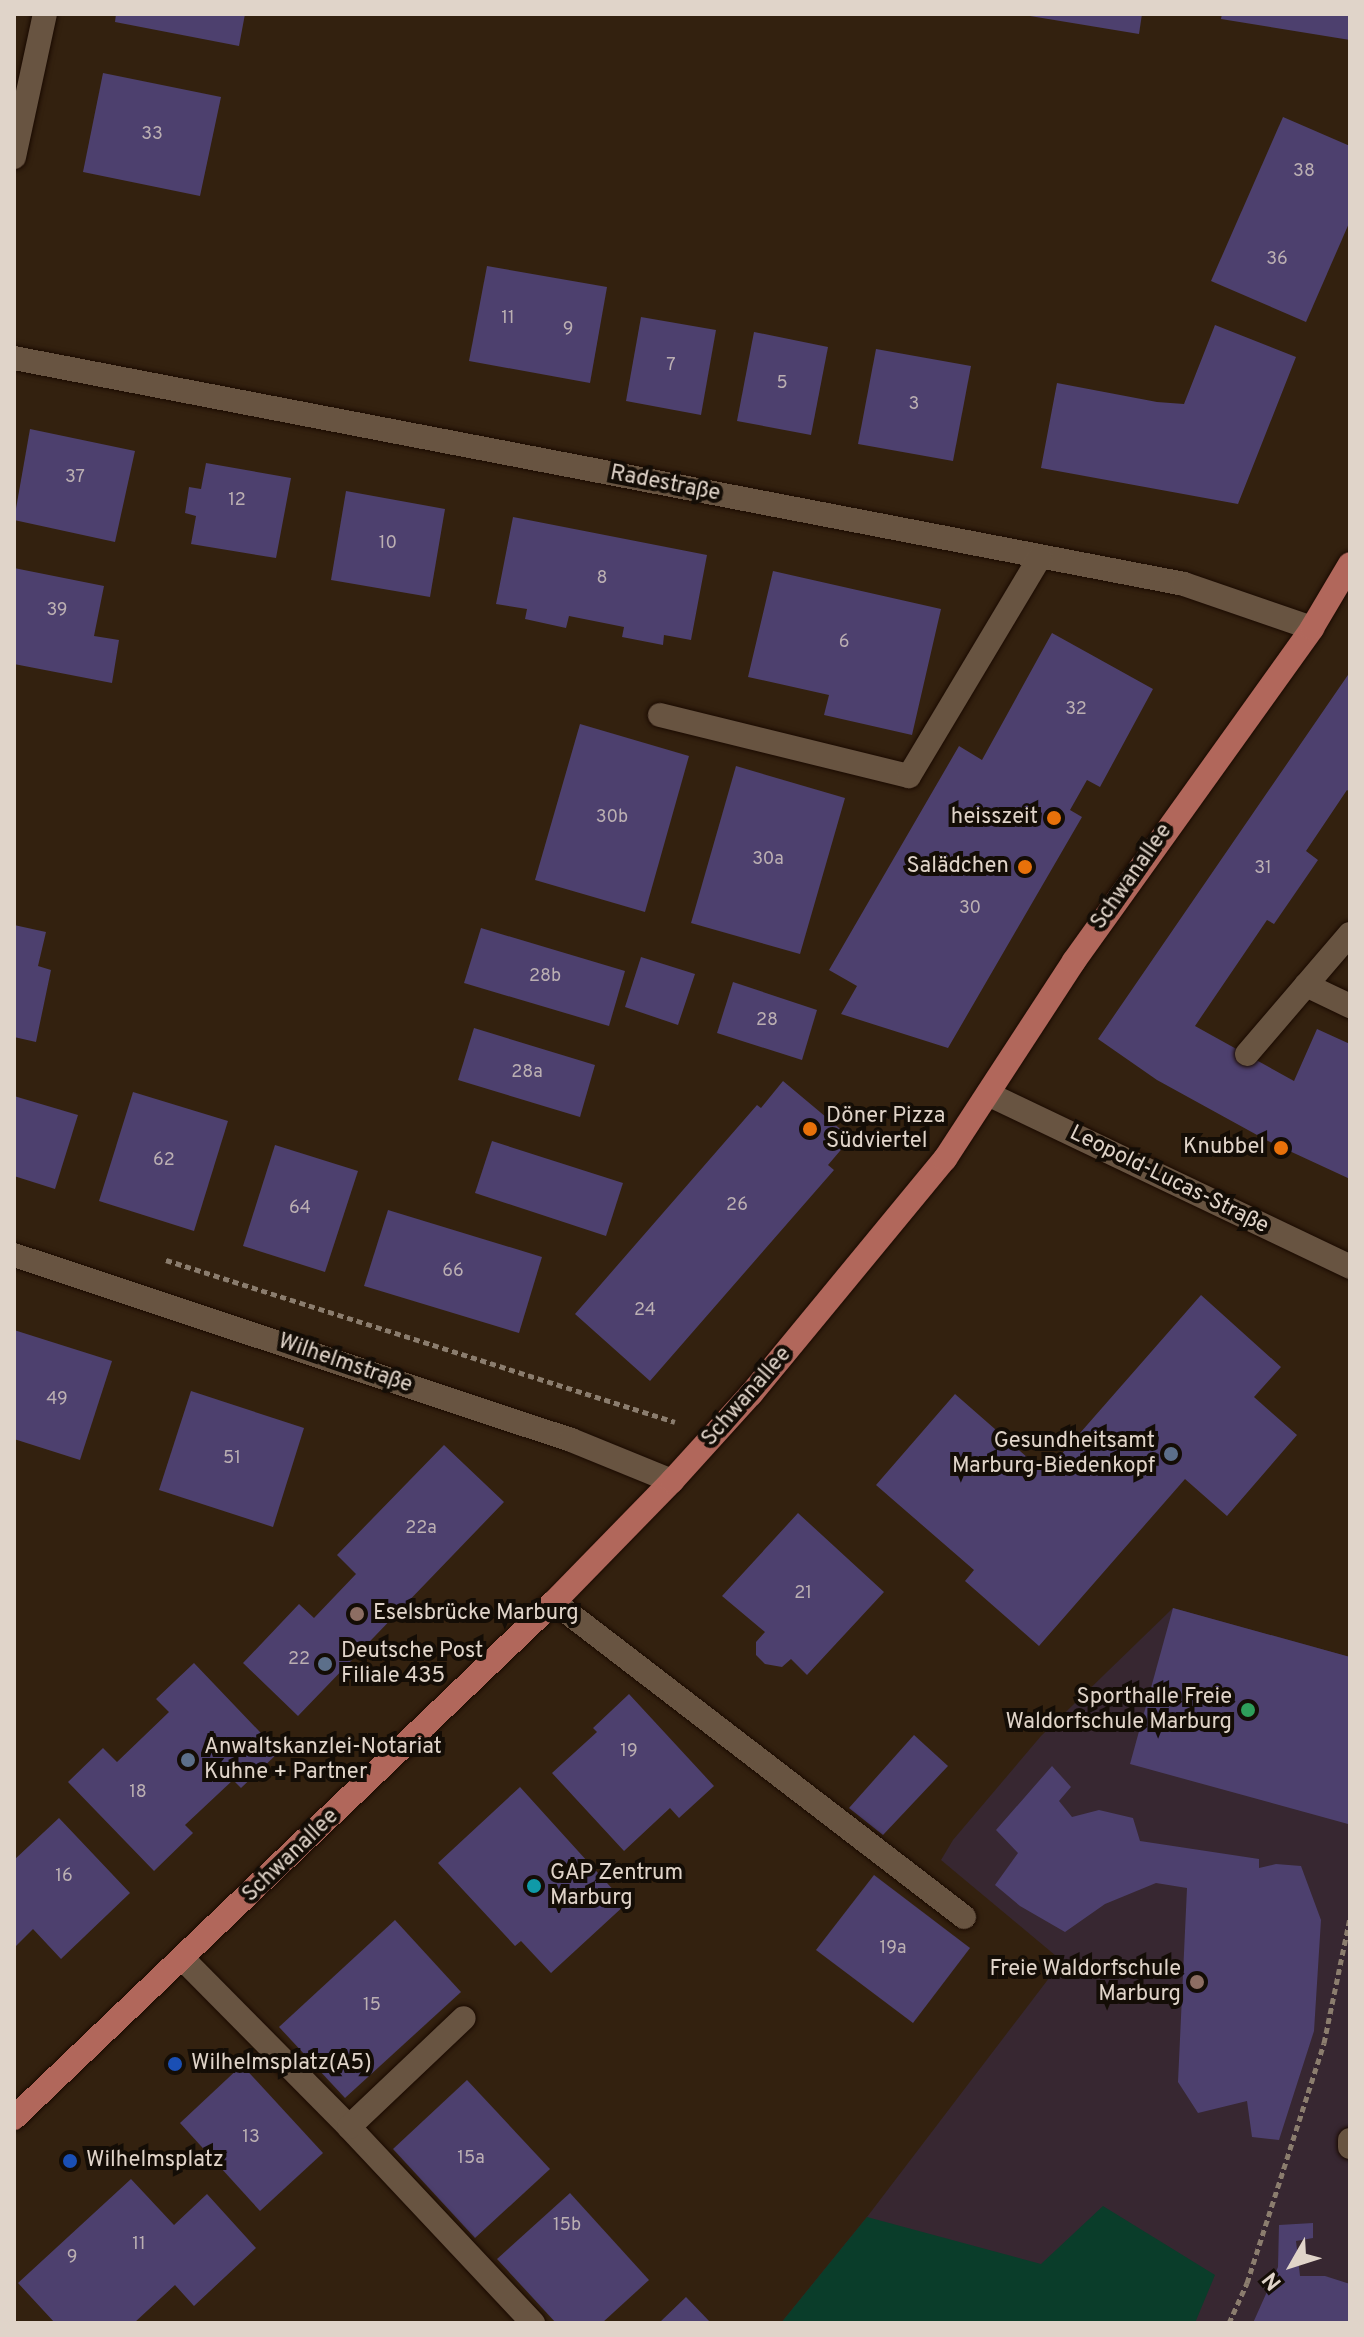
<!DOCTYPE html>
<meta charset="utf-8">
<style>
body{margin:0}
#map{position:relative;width:1364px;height:2337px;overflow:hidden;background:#33210f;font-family:Overpass,sans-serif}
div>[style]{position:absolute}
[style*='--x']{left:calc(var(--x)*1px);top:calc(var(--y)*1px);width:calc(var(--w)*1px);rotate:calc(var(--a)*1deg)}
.education>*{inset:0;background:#372731}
.green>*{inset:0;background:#0a3d2a}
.building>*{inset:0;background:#4d406e}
.path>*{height:5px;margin-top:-2.5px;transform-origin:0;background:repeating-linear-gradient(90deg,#8b7d6e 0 6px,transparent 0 10px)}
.roads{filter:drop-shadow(0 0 2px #1a0a00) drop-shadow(0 0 2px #1a0a00)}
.minor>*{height:24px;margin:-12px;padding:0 12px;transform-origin:12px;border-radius:12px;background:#685441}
.major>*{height:24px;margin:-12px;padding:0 12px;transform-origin:12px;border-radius:12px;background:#b1675b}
.dots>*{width:22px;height:22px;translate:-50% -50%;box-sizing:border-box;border:4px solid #140d06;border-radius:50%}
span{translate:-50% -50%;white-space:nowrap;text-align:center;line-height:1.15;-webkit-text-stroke:8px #140d06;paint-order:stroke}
.number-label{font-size:18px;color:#bbafb2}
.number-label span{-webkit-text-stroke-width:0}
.street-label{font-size:22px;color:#e0d4c9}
.poi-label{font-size:22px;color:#e0d4c9}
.right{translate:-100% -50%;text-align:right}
.left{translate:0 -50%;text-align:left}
.frame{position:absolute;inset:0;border:16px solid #e0d4c9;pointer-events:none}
.north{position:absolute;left:1252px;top:2225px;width:80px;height:80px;-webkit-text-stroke:6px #140d06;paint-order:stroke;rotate:231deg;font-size:22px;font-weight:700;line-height:32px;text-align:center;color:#e0d4c9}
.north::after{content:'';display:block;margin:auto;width:28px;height:36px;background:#e0d4c9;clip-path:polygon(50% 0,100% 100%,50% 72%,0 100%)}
</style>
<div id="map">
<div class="education">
<i style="clip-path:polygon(1173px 1608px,1350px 1657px,1350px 2323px,781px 2323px,867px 2217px,1062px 1961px,941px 1860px,953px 1840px,1041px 1736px)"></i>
</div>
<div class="green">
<i style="clip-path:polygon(1103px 2206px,1215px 2275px,1195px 2323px,781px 2323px,867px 2217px,1041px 2264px)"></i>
</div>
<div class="building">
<i style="clip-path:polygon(116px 14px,245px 14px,239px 46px,115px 22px)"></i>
<i style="clip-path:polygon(1018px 14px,1142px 14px,1139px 34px)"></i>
<i style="clip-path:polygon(1222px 14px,1350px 14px,1350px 40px,1221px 19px)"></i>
<i style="clip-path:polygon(103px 73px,221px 97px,200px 196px,83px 172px)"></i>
<i style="clip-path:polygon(1283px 117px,1350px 146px,1350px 221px,1306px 322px,1211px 281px)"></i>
<i style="clip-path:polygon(487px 266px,607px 287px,590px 383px,469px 361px)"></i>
<i style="clip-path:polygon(641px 317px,716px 330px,701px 415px,626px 401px)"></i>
<i style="clip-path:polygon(1215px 325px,1296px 357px,1238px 504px,1041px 468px,1057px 383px,1157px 402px,1184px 404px)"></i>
<i style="clip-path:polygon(754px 332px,828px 347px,811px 435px,737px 421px)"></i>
<i style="clip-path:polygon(876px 349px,971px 366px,953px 461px,858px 444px)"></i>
<i style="clip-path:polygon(30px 429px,135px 451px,115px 542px,14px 520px)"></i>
<i style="clip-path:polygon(206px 463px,291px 478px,276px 558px,191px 544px,196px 516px,185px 513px,189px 487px,201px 489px)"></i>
<i style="clip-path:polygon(346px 491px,445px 509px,430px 597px,331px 580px)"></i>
<i style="clip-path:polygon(513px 517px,707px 555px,691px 640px,664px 635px,663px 645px,622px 637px,624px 627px,569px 616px,566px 628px,525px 619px,527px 609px,496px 604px)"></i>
<i style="clip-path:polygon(14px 568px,104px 586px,94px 636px,119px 640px,112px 683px,14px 664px)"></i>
<i style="clip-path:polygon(773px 571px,941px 609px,912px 735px,824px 715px,829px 695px,748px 677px)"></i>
<i style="clip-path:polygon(1052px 633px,1153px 689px,1100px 787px,1087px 780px,1070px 810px,1082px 817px,948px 1048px,841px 1014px,857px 986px,829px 970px,959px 746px,982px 760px)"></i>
<i style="clip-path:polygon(1350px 672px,1350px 792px,1347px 790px,1306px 851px,1318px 860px,1274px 924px,1267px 920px,1195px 1026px,1294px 1081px,1317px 1029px,1350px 1044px,1350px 1179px,1268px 1141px,1157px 1080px,1098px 1039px)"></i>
<i style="clip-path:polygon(580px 724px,689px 756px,645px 912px,535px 880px)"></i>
<i style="clip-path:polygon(736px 766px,845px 798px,800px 954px,691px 923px)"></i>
<i style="clip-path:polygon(14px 925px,46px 932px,38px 966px,51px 970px,36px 1042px,14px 1037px)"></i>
<i style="clip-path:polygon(481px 928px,625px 971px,609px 1026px,464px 983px)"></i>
<i style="clip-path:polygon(641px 957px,695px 974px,678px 1025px,625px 1007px)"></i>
<i style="clip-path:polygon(733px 982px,817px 1010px,802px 1060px,717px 1033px)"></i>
<i style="clip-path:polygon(474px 1028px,595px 1065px,580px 1117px,458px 1080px)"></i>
<i style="clip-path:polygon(783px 1081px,851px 1138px,828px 1165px,834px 1170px,650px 1381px,575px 1314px,757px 1105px,761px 1108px)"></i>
<i style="clip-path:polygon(133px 1092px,228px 1121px,194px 1231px,99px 1201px)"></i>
<i style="clip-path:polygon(14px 1096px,78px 1115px,55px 1189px,14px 1176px)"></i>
<i style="clip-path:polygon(492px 1141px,623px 1183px,606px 1236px,475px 1193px)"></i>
<i style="clip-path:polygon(275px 1145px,358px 1171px,325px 1272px,243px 1246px)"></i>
<i style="clip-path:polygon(388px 1210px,542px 1257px,519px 1333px,364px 1286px)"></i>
<i style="clip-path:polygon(1201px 1295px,1281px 1367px,1254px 1397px,1297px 1435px,1227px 1516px,1185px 1479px,1039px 1646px,965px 1581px,974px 1570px,876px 1485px,955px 1394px,1045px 1473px)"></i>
<i style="clip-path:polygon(14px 1330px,112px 1361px,80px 1460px,14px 1439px)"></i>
<i style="clip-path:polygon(191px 1391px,304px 1428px,273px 1527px,159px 1490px)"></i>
<i style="clip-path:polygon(444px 1445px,504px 1502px,298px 1716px,243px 1663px,299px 1604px,314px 1618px,356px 1574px,337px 1555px)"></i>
<i style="clip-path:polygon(798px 1513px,884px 1592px,807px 1675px,791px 1659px,782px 1667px,765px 1664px,756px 1655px,756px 1642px,765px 1632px,722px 1596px)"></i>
<i style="clip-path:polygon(1173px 1608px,1350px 1657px,1348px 1824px,1130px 1764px)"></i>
<i style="clip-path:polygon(194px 1663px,279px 1752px,241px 1788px,233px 1780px,185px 1825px,193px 1833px,154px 1871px,68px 1782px,103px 1748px,117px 1762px,169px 1712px,156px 1699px)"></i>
<i style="clip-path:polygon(629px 1694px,714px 1786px,679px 1818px,670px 1808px,624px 1851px,552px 1773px,597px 1732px,593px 1728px)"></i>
<i style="clip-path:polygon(914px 1735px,948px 1766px,883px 1835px,849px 1808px)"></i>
<i style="clip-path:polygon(1052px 1766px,1071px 1787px,1059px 1801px,1072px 1817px,1099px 1810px,1133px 1818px,1140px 1841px,1259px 1859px,1259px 1868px,1276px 1864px,1301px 1866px,1321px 1920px,1314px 2031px,1279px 2140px,1252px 2137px,1247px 2101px,1198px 2113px,1178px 2082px,1187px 1888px,1156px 1883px,1105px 1904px,1065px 1932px,1020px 1906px,995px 1885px,1018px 1853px,996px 1830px)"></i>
<i style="clip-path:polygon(520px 1787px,626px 1904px,551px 1973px,521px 1941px,515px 1946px,438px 1863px)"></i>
<i style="clip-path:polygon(59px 1818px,130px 1893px,61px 1959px,33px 1929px,14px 1948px,14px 1860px)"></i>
<i style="clip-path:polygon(874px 1875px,970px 1948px,913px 2023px,816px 1950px)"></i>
<i style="clip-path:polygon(395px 1920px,461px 1992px,345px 2098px,279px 2027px)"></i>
<i style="clip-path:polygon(242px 2065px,323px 2153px,260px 2211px,180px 2123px)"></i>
<i style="clip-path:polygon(467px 2080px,550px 2169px,475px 2238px,393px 2149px)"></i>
<i style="clip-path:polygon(131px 2179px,174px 2225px,207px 2194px,256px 2248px,194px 2306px,175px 2285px,134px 2323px,55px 2323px,18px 2283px)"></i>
<i style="clip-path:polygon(570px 2193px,649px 2280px,602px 2323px,556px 2323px,497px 2259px)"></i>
<i style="clip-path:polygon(1313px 2223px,1313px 2238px,1296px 2241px,1300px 2276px,1325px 2276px,1350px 2284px,1350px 2323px,1253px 2323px,1278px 2267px,1279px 2225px)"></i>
<i style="clip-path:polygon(686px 2297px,711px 2323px,659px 2323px)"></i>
</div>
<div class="path">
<i style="--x:166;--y:1260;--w:534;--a:17.65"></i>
<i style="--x:1229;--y:2323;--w:44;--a:-65.8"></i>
<i style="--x:1247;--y:2283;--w:252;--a:-72.2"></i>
<i style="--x:1324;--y:2043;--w:128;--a:-78.3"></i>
</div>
<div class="roads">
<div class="minor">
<i style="--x:14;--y:157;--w:146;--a:-77.8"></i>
<i style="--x:14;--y:358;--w:1192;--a:10.93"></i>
<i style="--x:1184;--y:584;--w:135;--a:19"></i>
<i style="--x:660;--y:715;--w:256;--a:13.8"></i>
<i style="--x:909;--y:776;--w:255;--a:-59.1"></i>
<i style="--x:1306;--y:985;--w:49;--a:25.5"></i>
<i style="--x:1247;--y:1054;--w:158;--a:-49.4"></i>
<i style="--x:988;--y:1094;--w:401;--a:25.5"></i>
<i style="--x:14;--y:1255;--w:587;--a:18.37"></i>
<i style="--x:571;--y:1440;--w:109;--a:22.1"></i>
<i style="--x:554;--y:1602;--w:517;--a:37.53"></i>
<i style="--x:183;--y:1959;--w:236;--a:45.3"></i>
<i style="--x:349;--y:2127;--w:269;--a:46.8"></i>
<i style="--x:349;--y:2127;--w:158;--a:-43.5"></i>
<i style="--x:1350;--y:2140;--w:7;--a:90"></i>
</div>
<div class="major">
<i style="--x:14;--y:2118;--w:747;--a:-43.7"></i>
<i style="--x:554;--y:1602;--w:169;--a:-45.7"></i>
<i style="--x:672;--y:1481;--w:118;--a:-47.8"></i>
<i style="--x:751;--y:1394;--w:305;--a:-50.5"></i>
<i style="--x:945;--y:1159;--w:236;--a:-56.9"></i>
<i style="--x:1074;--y:961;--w:409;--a:-54.4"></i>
<i style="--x:1312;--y:628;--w:74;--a:-59.3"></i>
</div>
</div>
<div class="dots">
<i style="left:1054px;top:818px;background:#e8710a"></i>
<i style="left:1025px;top:867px;background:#e8710a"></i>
<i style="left:810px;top:1129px;background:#e8710a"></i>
<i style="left:1281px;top:1148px;background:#e8710a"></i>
<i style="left:1171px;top:1454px;background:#5c6f8a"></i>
<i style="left:357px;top:1614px;background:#8d6e63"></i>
<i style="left:325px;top:1664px;background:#5c6f8a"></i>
<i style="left:1248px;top:1710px;background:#2e9e5b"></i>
<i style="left:188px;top:1760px;background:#5c6f8a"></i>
<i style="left:534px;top:1886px;background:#0f9aa8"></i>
<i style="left:1197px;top:1982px;background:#8d6e63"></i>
<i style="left:175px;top:2064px;background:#1a4fb4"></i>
<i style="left:70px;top:2161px;background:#1a4fb4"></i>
</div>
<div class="number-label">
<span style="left:152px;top:135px">33</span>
<span style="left:1304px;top:172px">38</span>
<span style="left:1277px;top:260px">36</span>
<span style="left:508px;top:319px">11</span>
<span style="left:568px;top:330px">9</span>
<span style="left:671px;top:366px">7</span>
<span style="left:782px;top:384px">5</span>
<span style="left:914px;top:405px">3</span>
<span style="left:75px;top:478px">37</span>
<span style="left:237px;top:501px">12</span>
<span style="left:388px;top:544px">10</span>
<span style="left:602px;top:579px">8</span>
<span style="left:57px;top:611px">39</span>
<span style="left:844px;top:643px">6</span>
<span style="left:1076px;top:710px">32</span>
<span style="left:612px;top:818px">30b</span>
<span style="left:768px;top:860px">30a</span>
<span style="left:1263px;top:869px">31</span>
<span style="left:970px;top:909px">30</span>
<span style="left:545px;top:977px">28b</span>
<span style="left:767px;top:1021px">28</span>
<span style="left:527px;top:1073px">28a</span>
<span style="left:164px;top:1161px">62</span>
<span style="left:737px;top:1206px">26</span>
<span style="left:300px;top:1209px">64</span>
<span style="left:453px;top:1272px">66</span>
<span style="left:645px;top:1311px">24</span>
<span style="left:57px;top:1400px">49</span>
<span style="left:232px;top:1459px">51</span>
<span style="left:421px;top:1529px">22a</span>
<span style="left:803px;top:1594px">21</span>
<span style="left:299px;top:1660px">22</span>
<span style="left:629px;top:1752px">19</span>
<span style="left:138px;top:1793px">18</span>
<span style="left:64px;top:1877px">16</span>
<span style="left:893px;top:1949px">19a</span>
<span style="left:372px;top:2006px">15</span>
<span style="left:251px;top:2138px">13</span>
<span style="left:471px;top:2159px">15a</span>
<span style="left:567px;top:2226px">15b</span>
<span style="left:139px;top:2245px">11</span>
<span style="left:72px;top:2258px">9</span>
</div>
<div class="street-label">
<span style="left:665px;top:484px;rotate:11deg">Radestraße</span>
<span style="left:1132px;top:877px;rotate:-55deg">Schwanallee</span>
<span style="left:1169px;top:1180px;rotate:26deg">Leopold-Lucas-Straße</span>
<span style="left:345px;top:1364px;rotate:19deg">Wilhelmstraße</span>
<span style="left:747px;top:1397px;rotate:-49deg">Schwanallee</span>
<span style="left:291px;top:1856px;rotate:-44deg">Schwanallee</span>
</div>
<div class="poi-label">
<span class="right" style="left:1038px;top:818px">heisszeit</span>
<span class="right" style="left:1009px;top:867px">Salädchen</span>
<span class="left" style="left:826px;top:1129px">Döner Pizza<br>Südviertel</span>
<span class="right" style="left:1265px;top:1148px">Knubbel</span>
<span class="right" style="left:1155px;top:1454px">Gesundheitsamt<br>Marburg-Biedenkopf</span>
<span class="left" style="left:373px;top:1614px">Eselsbrücke Marburg</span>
<span class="left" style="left:341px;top:1664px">Deutsche Post<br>Filiale 435</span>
<span class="right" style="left:1232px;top:1710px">Sporthalle Freie<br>Waldorfschule Marburg</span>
<span class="left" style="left:204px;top:1760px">Anwaltskanzlei-Notariat<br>Kuhne + Partner</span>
<span class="left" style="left:550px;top:1886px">GAP Zentrum<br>Marburg</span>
<span class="right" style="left:1181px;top:1982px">Freie Waldorfschule<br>Marburg</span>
<span class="left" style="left:191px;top:2064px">Wilhelmsplatz(A5)</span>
<span class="left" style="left:86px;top:2161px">Wilhelmsplatz</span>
</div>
<div class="frame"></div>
<div class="north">N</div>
</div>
